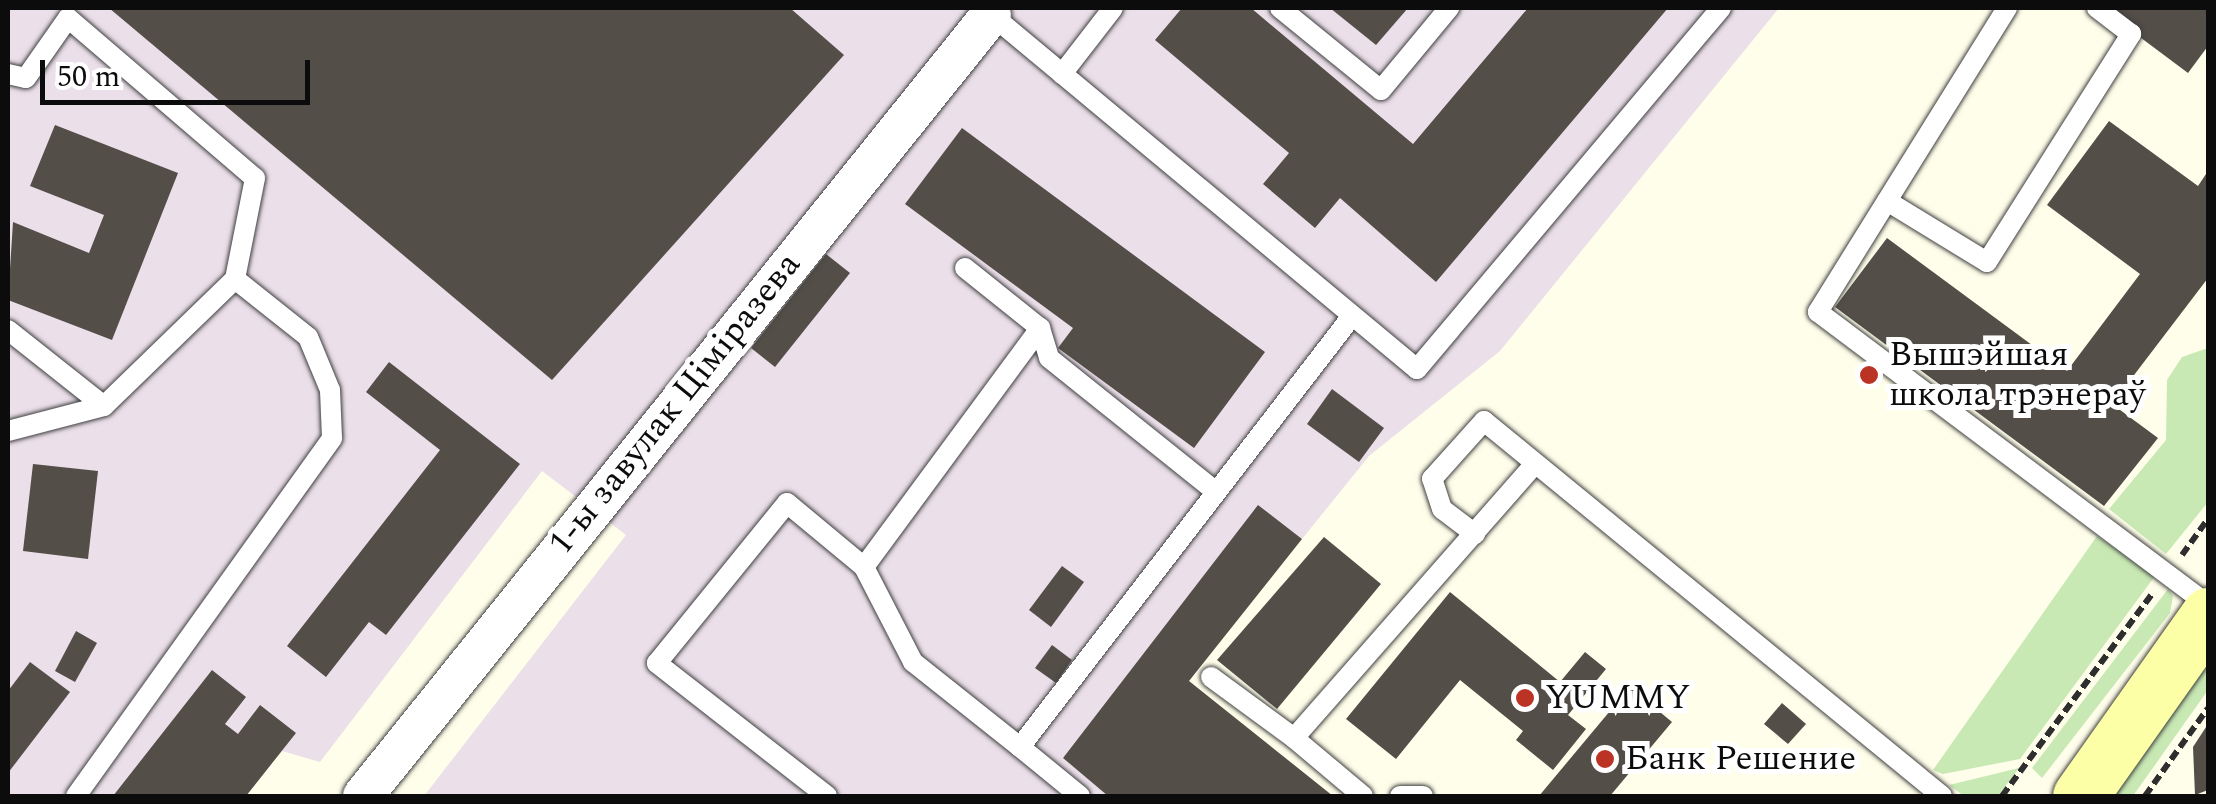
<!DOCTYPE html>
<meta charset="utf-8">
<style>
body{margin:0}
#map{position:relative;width:2216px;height:804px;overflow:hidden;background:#fffeea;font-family:Spectral,serif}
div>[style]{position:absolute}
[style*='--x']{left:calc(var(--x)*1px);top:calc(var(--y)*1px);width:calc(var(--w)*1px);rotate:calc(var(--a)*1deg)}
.industrial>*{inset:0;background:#ebdfea}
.green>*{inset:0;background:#c8e9b4}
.building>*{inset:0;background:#544e48}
.path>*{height:6px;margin-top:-3px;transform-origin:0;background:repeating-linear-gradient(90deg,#2e2e2e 0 10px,transparent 0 15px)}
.roads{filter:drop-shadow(0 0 2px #3f3f3f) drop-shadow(0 0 2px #3f3f3f)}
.lane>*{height:20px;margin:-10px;padding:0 10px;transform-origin:10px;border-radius:10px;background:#fff}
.street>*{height:40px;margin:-20px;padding:0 20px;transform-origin:20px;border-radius:20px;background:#fff}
.secondary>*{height:55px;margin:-27.5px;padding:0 27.5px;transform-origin:27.5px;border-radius:27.5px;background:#fcffa5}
.dots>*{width:28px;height:28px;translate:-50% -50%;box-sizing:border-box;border:5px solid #fff;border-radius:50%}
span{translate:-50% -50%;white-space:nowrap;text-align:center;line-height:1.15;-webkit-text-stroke:10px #fff;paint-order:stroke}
.poi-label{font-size:35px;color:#0c0c0c}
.left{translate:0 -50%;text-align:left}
.street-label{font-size:35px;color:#0c0c0c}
.frame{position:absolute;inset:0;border:10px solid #0c0c0c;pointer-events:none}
.scale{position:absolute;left:40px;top:60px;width:270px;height:45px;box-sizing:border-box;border:5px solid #0c0c0c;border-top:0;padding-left:12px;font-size:30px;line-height:35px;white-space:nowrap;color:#0c0c0c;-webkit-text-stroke:8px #fff;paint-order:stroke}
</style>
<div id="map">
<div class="industrial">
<i style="clip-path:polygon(8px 8px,1779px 8px,1500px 351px,1369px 456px,1302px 539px,1258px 506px,1063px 758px,1108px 796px,424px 796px,626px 535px,542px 471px,320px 762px,282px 751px,246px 796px,8px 796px)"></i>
</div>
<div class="green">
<i style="clip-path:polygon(2208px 348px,2208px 502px,2166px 554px,2109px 509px,2166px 440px,2167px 380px,2182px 357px)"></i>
<i style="clip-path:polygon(2097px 536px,2155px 576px,2020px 759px,1943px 774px,1933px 770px)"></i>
<i style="clip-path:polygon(2168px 589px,2173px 596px,2170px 613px,2042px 778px,2032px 768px)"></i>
<i style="clip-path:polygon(2208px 662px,2208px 690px,2133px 796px,2110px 796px)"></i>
<i style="clip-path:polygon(2019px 768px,1998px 796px,1964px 796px,1949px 785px)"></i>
</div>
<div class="building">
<i style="clip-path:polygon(109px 8px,790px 8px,844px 55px,552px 380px)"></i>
<i style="clip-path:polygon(1182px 8px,1251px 8px,1413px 144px,1528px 8px,1668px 8px,1436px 282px,1340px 198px,1315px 228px,1263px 184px,1289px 153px,1155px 40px)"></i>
<i style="clip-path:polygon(1330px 8px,1408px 8px,1376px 45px)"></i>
<i style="clip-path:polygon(2101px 8px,2208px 8px,2208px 46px,2188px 73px)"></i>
<i style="clip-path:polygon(2109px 121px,2198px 186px,2208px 171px,2208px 278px,2112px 404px,2158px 438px,2104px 506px,1835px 307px,1887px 238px,2067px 371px,2140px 274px,2047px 205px)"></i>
<i style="clip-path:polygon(55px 125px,178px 173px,112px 340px,8px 300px,13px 222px,89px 253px,104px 215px,30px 186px)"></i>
<i style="clip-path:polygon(962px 128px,1265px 352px,1194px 448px,1058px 348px,1073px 328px,905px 204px)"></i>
<i style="clip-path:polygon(826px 254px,850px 273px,775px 367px,751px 348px)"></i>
<i style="clip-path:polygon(389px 362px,520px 464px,386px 635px,369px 622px,326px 677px,287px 646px,440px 450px,366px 392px)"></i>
<i style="clip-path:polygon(1332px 389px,1384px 428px,1359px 462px,1307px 424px)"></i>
<i style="clip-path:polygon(33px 464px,98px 471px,88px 559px,23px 551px)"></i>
<i style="clip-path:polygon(1258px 505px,1302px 539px,1189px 681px,1333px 796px,1108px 796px,1063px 758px)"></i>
<i style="clip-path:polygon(1324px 537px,1381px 584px,1277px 709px,1217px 660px)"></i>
<i style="clip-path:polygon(1062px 566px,1084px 582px,1051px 627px,1029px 610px)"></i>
<i style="clip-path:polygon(1450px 592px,1560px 682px,1585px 652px,1606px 669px,1568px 715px,1586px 729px,1553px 770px,1516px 740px,1523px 731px,1460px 680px,1396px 759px,1346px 719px)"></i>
<i style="clip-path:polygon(76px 631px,97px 643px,75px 682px,55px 671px)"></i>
<i style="clip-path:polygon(1052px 645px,1072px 660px,1056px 683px,1035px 668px)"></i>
<i style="clip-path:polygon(30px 662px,70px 692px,8px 773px,8px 691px)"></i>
<i style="clip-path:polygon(212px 670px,246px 697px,225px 724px,238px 734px,260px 705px,296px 733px,246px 796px,113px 796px)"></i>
<i style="clip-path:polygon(1630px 687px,1672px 722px,1610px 796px,1539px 796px)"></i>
<i style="clip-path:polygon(1782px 703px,1806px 724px,1788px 744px,1764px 724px)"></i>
<i style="clip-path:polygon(2208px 724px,2208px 790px,2195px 795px,2193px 747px)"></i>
</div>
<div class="path">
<i style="--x:2182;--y:555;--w:44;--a:-54.2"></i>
<i style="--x:2002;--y:796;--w:253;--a:-53.4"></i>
<i style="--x:2145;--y:796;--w:108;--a:-54.4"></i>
</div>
<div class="roads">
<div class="lane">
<i style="--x:1280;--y:8;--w:130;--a:39.1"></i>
<i style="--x:1381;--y:90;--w:107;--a:-50.3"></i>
<i style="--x:2007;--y:8;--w:358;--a:121.9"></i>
<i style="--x:1818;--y:312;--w:488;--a:36.9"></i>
<i style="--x:988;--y:12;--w:558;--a:39.77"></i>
<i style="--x:1417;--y:369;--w:472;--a:-49.9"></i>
<i style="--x:8;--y:74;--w:18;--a:13"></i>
<i style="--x:26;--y:78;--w:73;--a:-55"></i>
<i style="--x:68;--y:18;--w:246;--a:40.6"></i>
<i style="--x:255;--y:178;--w:103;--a:101.2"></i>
<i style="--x:235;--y:279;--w:182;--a:135.9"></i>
<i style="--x:104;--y:406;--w:122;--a:-141.6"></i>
<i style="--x:1062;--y:74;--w:83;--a:-52.3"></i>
<i style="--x:1887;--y:201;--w:117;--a:31.4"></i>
<i style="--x:1987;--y:262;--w:270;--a:-57.7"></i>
<i style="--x:2131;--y:34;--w:43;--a:-142.6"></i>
<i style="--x:965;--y:268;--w:96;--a:38.7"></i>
<i style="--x:1040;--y:328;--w:31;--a:73"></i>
<i style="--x:1049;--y:358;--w:214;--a:38.7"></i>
<i style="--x:8;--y:431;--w:99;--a:-14.6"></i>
<i style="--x:1475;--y:534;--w:41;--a:-142.9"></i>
<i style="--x:1442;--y:509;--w:32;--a:-108"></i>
<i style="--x:1432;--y:479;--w:78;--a:-48.1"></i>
<i style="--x:1484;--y:421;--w:592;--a:39.31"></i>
<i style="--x:864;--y:567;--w:107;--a:62.7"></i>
<i style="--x:913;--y:662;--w:137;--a:38.5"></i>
<i style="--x:1211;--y:677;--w:103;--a:36.3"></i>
<i style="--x:76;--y:796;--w:440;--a:-54.4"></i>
<i style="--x:332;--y:438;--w:48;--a:-92.4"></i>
<i style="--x:330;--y:390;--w:57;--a:-112.5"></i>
<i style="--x:308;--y:337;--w:93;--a:-141.5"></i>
<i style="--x:827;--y:796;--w:216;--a:-142"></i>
<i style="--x:657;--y:663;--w:206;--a:-50.9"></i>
<i style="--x:787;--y:503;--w:100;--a:39.7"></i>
<i style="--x:864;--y:567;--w:297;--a:-53.6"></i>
<i style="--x:1080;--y:796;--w:77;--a:-140.8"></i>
<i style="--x:1020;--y:747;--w:544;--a:-52.39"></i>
<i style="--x:1363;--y:796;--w:90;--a:-140"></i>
<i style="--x:1294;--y:738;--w:365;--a:-48.7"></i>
<i style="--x:1400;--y:796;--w:23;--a:0"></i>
</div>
<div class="street">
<i style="--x:363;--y:796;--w:1002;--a:-51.2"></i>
</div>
<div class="secondary">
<i style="--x:2080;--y:796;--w:222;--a:-54.7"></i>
</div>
</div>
<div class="dots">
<i style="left:1869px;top:375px;background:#bb3324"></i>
<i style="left:1525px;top:698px;background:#bb3324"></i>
<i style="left:1605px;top:759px;background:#bb3324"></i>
</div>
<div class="poi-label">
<span class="left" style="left:1889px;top:375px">Вышэйшая<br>школа трэнераў</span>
<span class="left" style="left:1545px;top:698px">YUMMY</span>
<span class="left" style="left:1625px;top:759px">Банк Решение</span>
</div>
<div class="street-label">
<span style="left:675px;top:404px;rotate:-51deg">1-ы завулак Ціміразева</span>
</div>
<div class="frame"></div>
<div class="scale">50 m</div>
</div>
